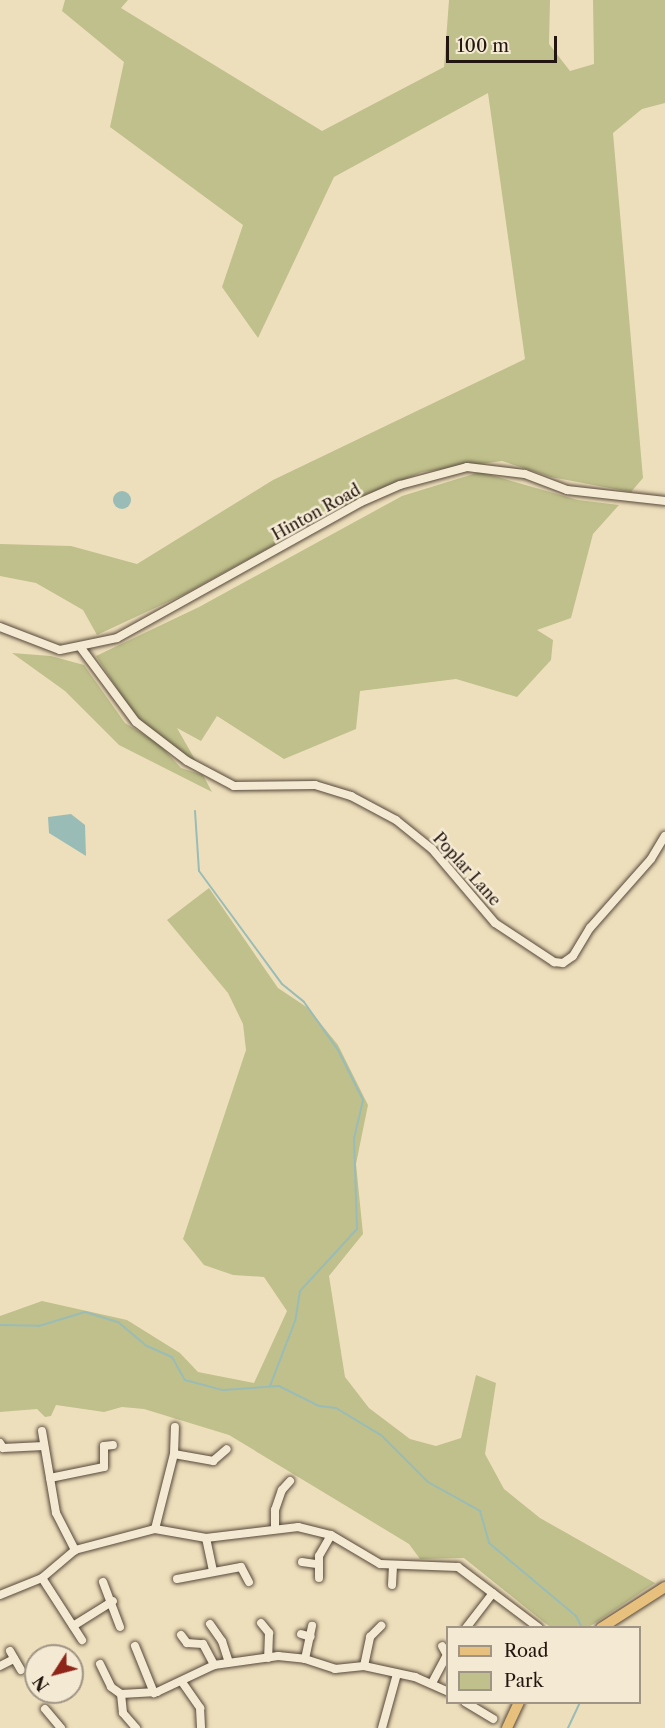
<!DOCTYPE html>
<style>
body{margin:0}
#map{position:relative;width:665px;height:1728px;overflow:hidden;background:#eedfbc;font-family:"Libre Caslon Text",serif}
div>[style]{position:absolute}
[style*='--x']{left:calc(var(--x)*1px);top:calc(var(--y)*1px);width:calc(var(--w)*1px);rotate:calc(var(--a)*1deg)}
.green>*{inset:0;background:#c0c08c}
.water>*{inset:0;background:#9abcb6}
.round{border-radius:50%}
.stream>*{height:2px;margin:-1px;padding:0 1px;transform-origin:1px;border-radius:1px;background:#9abcb6}
.roads{filter:drop-shadow(0 0 2px #56483a) drop-shadow(0 0 2px #56483a)}
.minor>*{height:8px;margin:-4px;padding:0 4px;transform-origin:4px;border-radius:4px;background:#f4ead3}
.major>*{height:10px;margin:-5px;padding:0 5px;transform-origin:5px;border-radius:5px;background:#e7c07e}
span{translate:-50% -50%;white-space:nowrap;text-align:center;line-height:1.15;-webkit-text-stroke:5px #f4ead3;paint-order:stroke}
.street-label{font-size:16px;color:#23150f}
.legend{position:absolute;left:446px;top:1626px;width:195px;height:78px;box-sizing:border-box;background:#f4ead3;border:2px solid #a09585;margin:0;padding:8px 10px;list-style:none;font-size:18px;color:#23150f}
.legend li{display:flex;align-items:center;gap:12px;height:30px}
.legend b{width:30px;border:2px solid #a09585}
.north{position:absolute;left:24px;top:1644px;width:60px;height:60px;box-sizing:border-box;background:#f4ead3;border:2px solid #a09585;border-radius:50%;rotate:234deg;font-size:16px;font-weight:700;line-height:24px;text-align:center;color:#23150f}
.north::after{content:'';display:block;margin:auto;width:21px;height:27px;background:#8f2418;clip-path:polygon(50% 0,100% 100%,50% 72%,0 100%)}
.scale{position:absolute;left:446px;top:36px;width:111px;height:27px;box-sizing:border-box;border:3px solid #23150f;border-top:0;padding-left:8px;font-size:18px;line-height:21px;white-space:nowrap;color:#23150f;-webkit-text-stroke:4px #f4ead3;paint-order:stroke}
</style>
<div id="map">
<div class="green">
<i style="clip-path:polygon(65px 0,128px 0,121px 8px,322px 131px,444px 67px,449px 0,550px 0,549px 44px,570px 71px,594px 64px,593px 0,665px 0,665px 103px,642px 109px,613px 133px,643px 478px,631px 492px,551px 477px,502px 461px,422px 472px,350px 503px,185px 594px,97px 635px,83px 610px,36px 583px,0 576px,0 544px,71px 546px,137px 564px,273px 480px,525px 359px,488px 93px,334px 177px,258px 338px,222px 287px,243px 225px,110px 127px,124px 62px,62px 11px)"></i>
<i style="clip-path:polygon(480px 472px,578px 500px,619px 505px,593px 534px,571px 618px,537px 630px,553px 640px,551px 660px,517px 697px,456px 679px,360px 691px,356px 729px,284px 759px,217px 716px,201px 741px,177px 728px,197px 763px,134px 715px,96px 656px,199px 607px,402px 496px)"></i>
<i style="clip-path:polygon(12px 653px,51px 656px,84px 665px,125px 723px,159px 744px,181px 768px,203px 775px,212px 792px,119px 745px,65px 691px)"></i>
<i style="clip-path:polygon(209px 888px,278px 988px,308px 1008px,338px 1045px,368px 1105px,356px 1164px,363px 1234px,329px 1276px,345px 1377px,369px 1408px,410px 1439px,436px 1446px,461px 1438px,476px 1375px,496px 1383px,485px 1454px,504px 1489px,540px 1518px,655px 1583px,589px 1627px,550px 1627px,464px 1558px,420px 1559px,409px 1544px,229px 1435px,144px 1409px,122px 1407px,104px 1412px,56px 1405px,51px 1416px,45px 1417px,37px 1409px,0 1412px,0 1316px,42px 1301px,127px 1320px,180px 1353px,198px 1372px,254px 1383px,287px 1311px,264px 1277px,233px 1275px,204px 1265px,183px 1239px,246px 1050px,243px 1024px,228px 993px,167px 920px)"></i>
</div>
<div class="water">
<i class="round" style="left:113px;top:491px;width:18px;height:18px"></i>
<i style="clip-path:polygon(71px 814px,85px 825px,86px 856px,49px 833px,48px 817px)"></i>
</div>
<div class="stream">
<i style="--x:195;--y:811;--w:60;--a:86.2"></i>
<i style="--x:199;--y:871;--w:140;--a:53.7"></i>
<i style="--x:282;--y:984;--w:28;--a:39"></i>
<i style="--x:304;--y:1002;--w:59;--a:54.7"></i>
<i style="--x:338;--y:1050;--w:56;--a:63.4"></i>
<i style="--x:363;--y:1100;--w:39;--a:103"></i>
<i style="--x:354;--y:1138;--w:91;--a:88.1"></i>
<i style="--x:357;--y:1229;--w:84;--a:132.6"></i>
<i style="--x:300;--y:1291;--w:30;--a:99"></i>
<i style="--x:295;--y:1321;--w:70;--a:111"></i>
<i style="--x:0;--y:1325;--w:39;--a:1"></i>
<i style="--x:39;--y:1326;--w:48;--a:-16.9"></i>
<i style="--x:85;--y:1312;--w:34;--a:17"></i>
<i style="--x:118;--y:1322;--w:38;--a:40"></i>
<i style="--x:147;--y:1346;--w:27;--a:24"></i>
<i style="--x:172;--y:1357;--w:26;--a:61"></i>
<i style="--x:185;--y:1380;--w:39;--a:15"></i>
<i style="--x:223;--y:1390;--w:56;--a:-4.1"></i>
<i style="--x:279;--y:1386;--w:45;--a:26.6"></i>
<i style="--x:319;--y:1406;--w:17;--a:7"></i>
<i style="--x:336;--y:1408;--w:52;--a:31"></i>
<i style="--x:381;--y:1435;--w:66;--a:45"></i>
<i style="--x:428;--y:1482;--w:60;--a:29.1"></i>
<i style="--x:480;--y:1511;--w:33;--a:74"></i>
<i style="--x:489;--y:1543;--w:114;--a:40"></i>
<i style="--x:576;--y:1616;--w:13;--a:63"></i>
<i style="--x:568;--y:1728;--w:29;--a:-65"></i>
</div>
<div class="roads">
<div class="minor">
<i style="--x:0;--y:627;--w:64;--a:21"></i>
<i style="--x:60;--y:650;--w:58;--a:-11.9"></i>
<i style="--x:117;--y:638;--w:279;--a:-29.1"></i>
<i style="--x:361;--y:502;--w:43;--a:-23.6"></i>
<i style="--x:400;--y:485;--w:69;--a:-15"></i>
<i style="--x:467;--y:467;--w:58;--a:6.9"></i>
<i style="--x:525;--y:474;--w:45;--a:20.9"></i>
<i style="--x:567;--y:490;--w:99;--a:6.4"></i>
<i style="--x:81;--y:648;--w:92;--a:53.4"></i>
<i style="--x:136;--y:722;--w:64;--a:37.4"></i>
<i style="--x:187;--y:761;--w:53;--a:28"></i>
<i style="--x:234;--y:786;--w:81;--a:-0.7"></i>
<i style="--x:315;--y:785;--w:38;--a:17"></i>
<i style="--x:351;--y:796;--w:51;--a:28.1"></i>
<i style="--x:396;--y:820;--w:46;--a:38.9"></i>
<i style="--x:432;--y:849;--w:97;--a:49.6"></i>
<i style="--x:495;--y:923;--w:71;--a:33.5"></i>
<i style="--x:554;--y:962;--w:9;--a:6"></i>
<i style="--x:563;--y:963;--w:12;--a:-35"></i>
<i style="--x:573;--y:956;--w:33;--a:-59"></i>
<i style="--x:590;--y:928;--w:92;--a:-48.5"></i>
<i style="--x:651;--y:859;--w:27;--a:-59"></i>
<i style="--x:42;--y:1431;--w:83;--a:80.3"></i>
<i style="--x:56;--y:1513;--w:42;--a:62.8"></i>
<i style="--x:0;--y:1443;--w:6;--a:59"></i>
<i style="--x:3;--y:1448;--w:41;--a:-2.8"></i>
<i style="--x:174;--y:1454;--w:27;--a:-88"></i>
<i style="--x:50;--y:1478;--w:55;--a:-11.5"></i>
<i style="--x:104;--y:1467;--w:21;--a:-90"></i>
<i style="--x:104;--y:1446;--w:9;--a:-6"></i>
<i style="--x:275;--y:1527;--w:17;--a:-90"></i>
<i style="--x:275;--y:1510;--w:21;--a:-71"></i>
<i style="--x:282;--y:1490;--w:12;--a:-48"></i>
<i style="--x:155;--y:1529;--w:77;--a:-75.8"></i>
<i style="--x:174;--y:1454;--w:40;--a:10"></i>
<i style="--x:213;--y:1461;--w:18;--a:-41"></i>
<i style="--x:206;--y:1538;--w:34;--a:78"></i>
<i style="--x:302;--y:1562;--w:15;--a:8"></i>
<i style="--x:42;--y:1578;--w:74;--a:57.2"></i>
<i style="--x:319;--y:1578;--w:22;--a:-90"></i>
<i style="--x:319;--y:1556;--w:24;--a:-60"></i>
<i style="--x:177;--y:1579;--w:65;--a:-10.6"></i>
<i style="--x:241;--y:1567;--w:17;--a:62"></i>
<i style="--x:103;--y:1582;--w:48;--a:69.3"></i>
<i style="--x:392;--y:1585;--w:19;--a:-87"></i>
<i style="--x:0;--y:1595;--w:45;--a:-22"></i>
<i style="--x:42;--y:1578;--w:43;--a:-40.3"></i>
<i style="--x:75;--y:1550;--w:83;--a:-14.7"></i>
<i style="--x:155;--y:1529;--w:52;--a:10"></i>
<i style="--x:206;--y:1538;--w:93;--a:-6.8"></i>
<i style="--x:298;--y:1527;--w:34;--a:14"></i>
<i style="--x:331;--y:1535;--w:57;--a:30.6"></i>
<i style="--x:380;--y:1564;--w:78;--a:2.2"></i>
<i style="--x:458;--y:1567;--w:101;--a:37"></i>
<i style="--x:261;--y:1623;--w:13;--a:51"></i>
<i style="--x:269;--y:1633;--w:25;--a:92"></i>
<i style="--x:210;--y:1624;--w:21;--a:55"></i>
<i style="--x:222;--y:1641;--w:22;--a:72"></i>
<i style="--x:73;--y:1626;--w:47;--a:-32"></i>
<i style="--x:466;--y:1628;--w:44;--a:-52.4"></i>
<i style="--x:301;--y:1634;--w:10;--a:17"></i>
<i style="--x:181;--y:1635;--w:10;--a:53"></i>
<i style="--x:187;--y:1643;--w:16;--a:4"></i>
<i style="--x:203;--y:1644;--w:24;--a:62"></i>
<i style="--x:135;--y:1646;--w:51;--a:68"></i>
<i style="--x:10;--y:1651;--w:22;--a:60"></i>
<i style="--x:305;--y:1659;--w:34;--a:-78"></i>
<i style="--x:100;--y:1664;--w:25;--a:64"></i>
<i style="--x:111;--y:1687;--w:12;--a:35"></i>
<i style="--x:121;--y:1694;--w:36;--a:-3"></i>
<i style="--x:157;--y:1692;--w:63;--a:-25.3"></i>
<i style="--x:214;--y:1665;--w:65;--a:-8"></i>
<i style="--x:278;--y:1656;--w:27;--a:6"></i>
<i style="--x:305;--y:1659;--w:32;--a:18"></i>
<i style="--x:335;--y:1669;--w:29;--a:-6"></i>
<i style="--x:364;--y:1666;--w:52;--a:12.2"></i>
<i style="--x:415;--y:1677;--w:36;--a:24"></i>
<i style="--x:0;--y:1666;--w:16;--a:-27"></i>
<i style="--x:364;--y:1666;--w:30;--a:-78"></i>
<i style="--x:370;--y:1637;--w:16;--a:-45"></i>
<i style="--x:182;--y:1682;--w:32;--a:55"></i>
<i style="--x:200;--y:1708;--w:20;--a:87"></i>
<i style="--x:432;--y:1683;--w:32;--a:-62"></i>
<i style="--x:447;--y:1655;--w:10;--a:-119"></i>
<i style="--x:121;--y:1694;--w:19;--a:84"></i>
<i style="--x:123;--y:1713;--w:20;--a:49"></i>
<i style="--x:465;--y:1702;--w:33;--a:31"></i>
<i style="--x:45;--y:1709;--w:25;--a:50"></i>
<i style="--x:382;--y:1728;--w:56;--a:-74.5"></i>
</div>
<div class="major">
<i style="--x:601;--y:1628;--w:76;--a:-32.6"></i>
<i style="--x:507;--y:1728;--w:29;--a:-65"></i>
</div>
</div>
<div class="street-label">
<span style="left:316px;top:512px;rotate:-29deg">Hinton Road</span>
<span style="left:467px;top:869px;rotate:48deg">Poplar Lane</span>
</div>
<ul class="legend">
<li><b style="height:8px;background:#e7c07e"></b>Road</li>
<li><b style="height:16px;background:#c0c08c"></b>Park</li>
</ul>
<div class="north">N</div>
<div class="scale">100 m</div>
</div>
